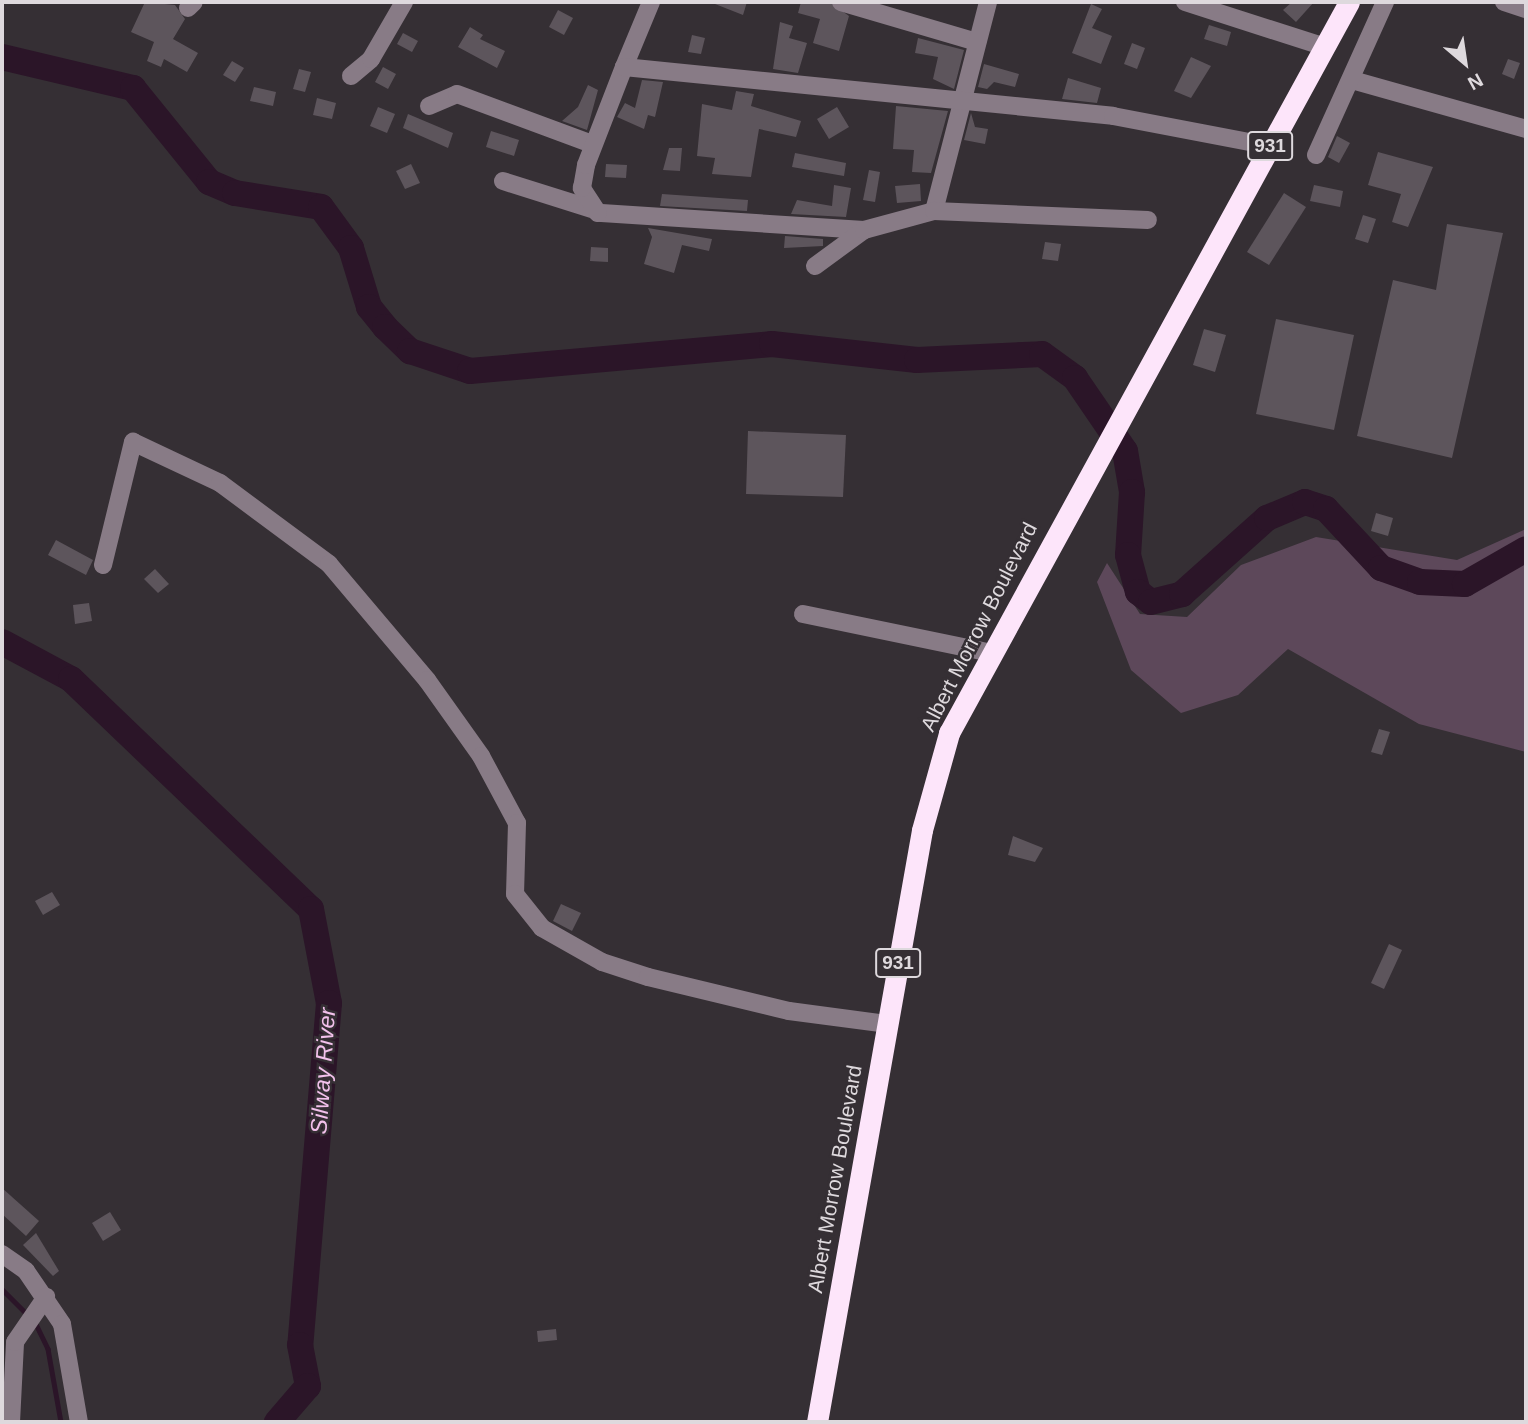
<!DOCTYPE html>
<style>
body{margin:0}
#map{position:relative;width:1528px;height:1424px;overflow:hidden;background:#352f34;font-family:Arial,sans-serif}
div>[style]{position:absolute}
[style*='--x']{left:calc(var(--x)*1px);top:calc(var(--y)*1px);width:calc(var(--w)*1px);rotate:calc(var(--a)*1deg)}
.green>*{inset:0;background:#5d485a}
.stream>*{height:4.5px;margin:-2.25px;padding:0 2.25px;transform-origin:2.25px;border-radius:2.25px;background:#2b1528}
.river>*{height:26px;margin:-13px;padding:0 13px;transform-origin:13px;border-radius:13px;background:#2b1528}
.building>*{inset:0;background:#5d555c}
.minor>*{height:18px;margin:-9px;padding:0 9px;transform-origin:9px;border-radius:9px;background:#887b86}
.highway>*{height:21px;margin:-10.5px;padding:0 10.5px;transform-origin:10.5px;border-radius:10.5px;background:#fde5fa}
span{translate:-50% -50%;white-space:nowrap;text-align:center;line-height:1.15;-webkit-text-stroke:5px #352f34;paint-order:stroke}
.shield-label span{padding:2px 5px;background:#352f34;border:2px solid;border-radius:5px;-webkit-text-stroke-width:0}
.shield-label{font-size:19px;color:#ded9dd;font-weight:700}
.street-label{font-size:21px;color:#ded9dd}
.water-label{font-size:23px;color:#f2c1eb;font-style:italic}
.frame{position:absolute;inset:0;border:4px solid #ded9dd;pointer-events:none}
.north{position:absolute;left:1430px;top:28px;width:70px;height:70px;-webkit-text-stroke:5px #352f34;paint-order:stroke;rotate:151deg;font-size:19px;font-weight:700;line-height:28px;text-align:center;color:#ded9dd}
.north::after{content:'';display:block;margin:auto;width:24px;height:32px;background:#ded9dd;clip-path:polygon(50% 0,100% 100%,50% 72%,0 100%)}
</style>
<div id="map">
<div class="green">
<i style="clip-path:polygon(1526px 529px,1526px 752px,1419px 724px,1288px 649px,1238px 695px,1181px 713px,1131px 670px,1097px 582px,1107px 563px,1140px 614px,1187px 617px,1241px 565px,1316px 537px,1457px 560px)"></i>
</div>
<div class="stream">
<i style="--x:2;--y:1289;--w:38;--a:45"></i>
<i style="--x:35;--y:1322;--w:30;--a:64"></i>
<i style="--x:48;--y:1349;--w:74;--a:79.9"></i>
</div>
<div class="river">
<i style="--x:2;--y:57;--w:135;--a:13.3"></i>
<i style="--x:133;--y:88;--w:121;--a:51"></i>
<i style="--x:209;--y:182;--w:28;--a:23"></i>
<i style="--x:235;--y:193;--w:87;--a:9.2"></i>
<i style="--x:321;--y:207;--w:51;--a:53.8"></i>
<i style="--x:351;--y:248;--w:62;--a:73"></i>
<i style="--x:369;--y:307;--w:26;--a:51"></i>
<i style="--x:385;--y:327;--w:35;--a:44"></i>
<i style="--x:410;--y:351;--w:63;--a:18.4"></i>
<i style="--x:470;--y:371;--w:303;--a:-5.1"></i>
<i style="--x:772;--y:344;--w:146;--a:6.3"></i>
<i style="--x:917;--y:360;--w:125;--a:-2.7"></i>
<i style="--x:1042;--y:354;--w:41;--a:36"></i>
<i style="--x:1075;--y:378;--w:88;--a:55.6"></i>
<i style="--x:1125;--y:451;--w:42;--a:80.3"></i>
<i style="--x:1132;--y:492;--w:63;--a:93.6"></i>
<i style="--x:1128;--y:555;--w:38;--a:75"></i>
<i style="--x:1138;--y:592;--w:16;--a:38"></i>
<i style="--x:1151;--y:602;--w:32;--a:-14"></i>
<i style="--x:1182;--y:594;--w:114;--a:-41.8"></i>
<i style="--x:1267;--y:518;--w:41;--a:-22.8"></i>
<i style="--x:1305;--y:502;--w:22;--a:18"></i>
<i style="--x:1326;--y:509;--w:81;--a:47"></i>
<i style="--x:1381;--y:568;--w:41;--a:19.7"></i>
<i style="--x:1420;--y:582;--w:45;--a:2.5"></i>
<i style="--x:1465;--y:584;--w:70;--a:-29.8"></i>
<i style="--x:2;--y:642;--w:78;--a:28.2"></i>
<i style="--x:71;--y:679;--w:332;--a:43.8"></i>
<i style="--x:311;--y:909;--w:96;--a:79.2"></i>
<i style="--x:329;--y:1003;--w:343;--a:94.8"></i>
<i style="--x:300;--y:1345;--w:42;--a:79"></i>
<i style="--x:308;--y:1386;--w:48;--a:130.7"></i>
</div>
<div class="building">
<i style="clip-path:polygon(145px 2px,175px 5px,185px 19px,173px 39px,198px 53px,187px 72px,164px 59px,161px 67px,147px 61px,154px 42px,131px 32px)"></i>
<i style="clip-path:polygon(710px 2px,747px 2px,743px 15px)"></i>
<i style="clip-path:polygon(801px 2px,830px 2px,849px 16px,839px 51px,813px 43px,820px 19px,798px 13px)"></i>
<i style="clip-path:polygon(1292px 2px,1314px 2px,1296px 22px,1283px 10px)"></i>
<i style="clip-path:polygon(1091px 4px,1102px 9px,1092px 28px,1112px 36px,1101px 64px,1072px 53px)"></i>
<i style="clip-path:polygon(558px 10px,573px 18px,564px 35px,549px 27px)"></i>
<i style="clip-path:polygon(780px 22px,793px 26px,789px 38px,807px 43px,798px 73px,773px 69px)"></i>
<i style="clip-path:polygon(1209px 25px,1231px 32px,1227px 46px,1204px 39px)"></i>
<i style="clip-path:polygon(470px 27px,483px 35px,480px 39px,505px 51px,497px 68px,458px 47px)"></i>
<i style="clip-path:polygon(403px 33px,418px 41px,412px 52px,397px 44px)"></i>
<i style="clip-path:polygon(692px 35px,705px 38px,701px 54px,688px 52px)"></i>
<i style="clip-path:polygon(918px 38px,964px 50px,954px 89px,933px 79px,938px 57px,915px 53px)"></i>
<i style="clip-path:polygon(1132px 43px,1145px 48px,1137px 69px,1124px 64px)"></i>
<i style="clip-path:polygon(1191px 57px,1211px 66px,1191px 98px,1174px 91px)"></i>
<i style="clip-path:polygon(1508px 59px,1520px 63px,1514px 79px,1502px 74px)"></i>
<i style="clip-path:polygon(232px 61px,244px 68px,235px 82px,223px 75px)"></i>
<i style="clip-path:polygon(984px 64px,1019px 74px,1015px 87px,994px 82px,987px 89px,978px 87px)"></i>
<i style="clip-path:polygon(383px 67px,396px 74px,388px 89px,375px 82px)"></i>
<i style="clip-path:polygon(299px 69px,311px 72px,305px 92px,293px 89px)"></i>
<i style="clip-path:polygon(1068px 78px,1101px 88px,1097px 103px,1062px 99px)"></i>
<i style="clip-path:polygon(642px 80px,663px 82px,655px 117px,648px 115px,644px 129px,617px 117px,625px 103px,635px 108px)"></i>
<i style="clip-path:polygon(588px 85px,598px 90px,587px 130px,562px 121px,578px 107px)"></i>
<i style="clip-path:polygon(254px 87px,276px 92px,273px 106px,250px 101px)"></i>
<i style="clip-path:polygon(736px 91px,754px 94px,751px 106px,801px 121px,796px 137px,759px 129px,751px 177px,712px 174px,715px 158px,697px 156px,702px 104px,732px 110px)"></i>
<i style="clip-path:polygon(317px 98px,336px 103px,332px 119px,313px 115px)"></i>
<i style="clip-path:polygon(896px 106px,948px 111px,931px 173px,912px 172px,914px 150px,893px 149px)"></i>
<i style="clip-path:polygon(378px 107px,395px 114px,387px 133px,370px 126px)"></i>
<i style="clip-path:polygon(837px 107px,849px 127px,829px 139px,817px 119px)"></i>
<i style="clip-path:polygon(971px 113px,975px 127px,988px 129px,985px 144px,964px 140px)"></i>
<i style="clip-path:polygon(408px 114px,453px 133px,448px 148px,403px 128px)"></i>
<i style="clip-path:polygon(491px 131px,519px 140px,514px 156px,486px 147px)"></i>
<i style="clip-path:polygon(1337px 136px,1350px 143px,1339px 163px,1328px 157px)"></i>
<i style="clip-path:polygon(669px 148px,682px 148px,680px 171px,663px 170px)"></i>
<i style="clip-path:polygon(1378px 152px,1433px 167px,1408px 227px,1392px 222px,1401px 194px,1368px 185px)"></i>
<i style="clip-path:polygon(795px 153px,846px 163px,844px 176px,792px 167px)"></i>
<i style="clip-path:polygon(411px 164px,420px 183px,405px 189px,396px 171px)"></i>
<i style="clip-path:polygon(606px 164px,627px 165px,626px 178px,605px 177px)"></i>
<i style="clip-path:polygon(869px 170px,880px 172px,875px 202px,863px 200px)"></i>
<i style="clip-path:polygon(920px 184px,921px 201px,897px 203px,895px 186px)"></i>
<i style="clip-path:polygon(834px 185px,851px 188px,846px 217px,791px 214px,797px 200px,832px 206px)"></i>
<i style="clip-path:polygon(1314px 185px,1343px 191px,1340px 207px,1310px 201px)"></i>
<i style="clip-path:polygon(1284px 193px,1306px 207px,1269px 265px,1247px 252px)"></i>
<i style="clip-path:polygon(662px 194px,748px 200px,747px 211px,660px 206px)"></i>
<i style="clip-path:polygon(1363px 215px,1376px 219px,1368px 243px,1355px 239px)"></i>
<i style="clip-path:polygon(1447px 224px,1503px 233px,1452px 458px,1357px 436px,1393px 280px,1436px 290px)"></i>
<i style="clip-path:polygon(648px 228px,712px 239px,709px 251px,682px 245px,674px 273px,644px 264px,652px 237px)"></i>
<i style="clip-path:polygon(785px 236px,823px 239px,823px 246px,784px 248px)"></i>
<i style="clip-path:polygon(1045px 242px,1061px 244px,1058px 261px,1042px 259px)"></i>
<i style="clip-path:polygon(591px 247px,608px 248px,608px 262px,590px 261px)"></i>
<i style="clip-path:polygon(1276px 319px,1354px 335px,1334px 430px,1256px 414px)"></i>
<i style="clip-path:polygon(1204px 329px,1226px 335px,1215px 372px,1193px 365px)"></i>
<i style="clip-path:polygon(748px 431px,846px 435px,843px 497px,746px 494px)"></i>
<i style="clip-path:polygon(1376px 513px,1393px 518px,1388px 536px,1371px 531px)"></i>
<i style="clip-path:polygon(56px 540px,93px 560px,86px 575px,48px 555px)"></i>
<i style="clip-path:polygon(155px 569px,169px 584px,158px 593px,144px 579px)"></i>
<i style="clip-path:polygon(89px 603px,92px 621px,75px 624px,73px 605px)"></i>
<i style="clip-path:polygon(1379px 729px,1390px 732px,1382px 755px,1371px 752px)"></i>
<i style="clip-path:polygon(1013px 836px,1043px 848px,1035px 862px,1008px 855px)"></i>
<i style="clip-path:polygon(52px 892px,60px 905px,43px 915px,35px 901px)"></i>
<i style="clip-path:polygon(561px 904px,581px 913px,572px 931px,553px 921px)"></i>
<i style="clip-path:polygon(1389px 944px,1402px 950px,1384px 989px,1371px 983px)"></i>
<i style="clip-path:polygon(2px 1188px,39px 1221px,26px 1236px,2px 1214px)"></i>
<i style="clip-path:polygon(110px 1212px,121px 1230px,103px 1241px,92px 1223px)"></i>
<i style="clip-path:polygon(36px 1233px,59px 1271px,53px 1276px,23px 1245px)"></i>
<i style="clip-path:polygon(556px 1329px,557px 1340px,538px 1342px,537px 1331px)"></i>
</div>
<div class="minor">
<i style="--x:841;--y:2;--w:142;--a:16.4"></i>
<i style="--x:1185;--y:2;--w:147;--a:17.8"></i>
<i style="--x:1504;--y:2;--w:23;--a:18"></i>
<i style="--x:188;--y:8;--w:8;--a:-45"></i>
<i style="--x:624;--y:67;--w:70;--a:-67.4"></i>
<i style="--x:351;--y:76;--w:26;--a:-40"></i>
<i style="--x:371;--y:59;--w:66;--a:-59.9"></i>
<i style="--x:1352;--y:80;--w:181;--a:15.7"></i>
<i style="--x:429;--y:106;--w:30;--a:-23"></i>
<i style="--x:457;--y:94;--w:144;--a:20.3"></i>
<i style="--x:1316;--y:155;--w:168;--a:-65.7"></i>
<i style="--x:503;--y:181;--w:96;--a:17.5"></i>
<i style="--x:934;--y:211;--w:216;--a:-75.5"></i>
<i style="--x:864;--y:230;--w:267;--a:-176.3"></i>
<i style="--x:598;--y:213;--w:30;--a:-123"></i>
<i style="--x:582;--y:188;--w:23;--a:-80"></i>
<i style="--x:586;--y:165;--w:105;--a:-68.8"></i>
<i style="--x:624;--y:67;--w:491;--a:5.7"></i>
<i style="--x:1113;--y:116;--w:160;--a:10.8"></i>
<i style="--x:815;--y:266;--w:61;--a:-36.3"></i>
<i style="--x:864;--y:230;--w:73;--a:-15.2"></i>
<i style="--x:934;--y:211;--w:214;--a:2.4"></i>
<i style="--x:103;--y:565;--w:127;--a:-76.3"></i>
<i style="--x:133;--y:442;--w:96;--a:25.2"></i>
<i style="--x:220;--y:483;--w:136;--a:36.6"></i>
<i style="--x:329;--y:564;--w:152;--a:49.8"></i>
<i style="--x:427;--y:680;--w:93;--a:54.6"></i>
<i style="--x:481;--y:756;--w:76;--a:61.8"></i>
<i style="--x:517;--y:823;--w:71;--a:91.6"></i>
<i style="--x:515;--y:894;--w:43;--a:51.5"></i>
<i style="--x:542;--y:928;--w:69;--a:29.5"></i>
<i style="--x:602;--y:962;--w:48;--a:18.1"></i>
<i style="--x:648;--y:977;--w:145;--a:13.6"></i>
<i style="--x:789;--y:1011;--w:100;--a:7.5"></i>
<i style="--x:803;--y:614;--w:192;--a:11.7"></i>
<i style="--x:2;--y:1254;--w:29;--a:35"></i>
<i style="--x:26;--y:1271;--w:64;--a:55.8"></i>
<i style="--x:62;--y:1324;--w:99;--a:80.2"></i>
<i style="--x:11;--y:1422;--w:80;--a:-87.1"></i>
<i style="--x:15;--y:1342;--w:55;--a:-55.4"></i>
</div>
<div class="highway">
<i style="--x:817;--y:1422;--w:601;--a:-79.94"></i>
<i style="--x:922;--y:830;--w:101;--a:-74.4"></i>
<i style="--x:949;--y:733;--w:833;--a:-61.31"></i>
</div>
<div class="shield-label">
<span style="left:1270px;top:146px">931</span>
<span style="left:898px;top:963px">931</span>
</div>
<div class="street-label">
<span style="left:979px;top:627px;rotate:-63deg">Albert Morrow Boulevard</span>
<span style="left:835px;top:1179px;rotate:-80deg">Albert Morrow Boulevard</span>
</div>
<div class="water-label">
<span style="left:323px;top:1071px;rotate:-86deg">Silway River</span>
</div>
<div class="frame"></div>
<div class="north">N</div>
</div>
